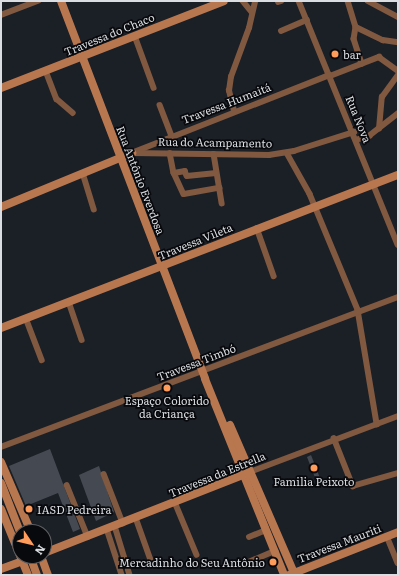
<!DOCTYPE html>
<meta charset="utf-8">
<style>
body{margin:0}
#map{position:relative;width:399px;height:576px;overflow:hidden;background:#1b1f26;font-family:Literata,serif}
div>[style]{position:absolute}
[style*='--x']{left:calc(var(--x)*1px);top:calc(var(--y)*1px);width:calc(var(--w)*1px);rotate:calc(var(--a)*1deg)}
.building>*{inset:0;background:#454a52}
.street>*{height:5.5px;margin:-2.75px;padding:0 2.75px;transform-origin:2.75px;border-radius:2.75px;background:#815840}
.secondary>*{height:8px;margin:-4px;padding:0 4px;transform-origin:4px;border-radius:4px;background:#b9774f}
.dots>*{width:11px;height:11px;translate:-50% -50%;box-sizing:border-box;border:2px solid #08090c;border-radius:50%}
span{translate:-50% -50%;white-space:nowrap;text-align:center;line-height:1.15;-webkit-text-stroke:3.5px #08090c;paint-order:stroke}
.street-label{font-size:11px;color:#dadde2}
.poi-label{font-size:11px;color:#dadde2}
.left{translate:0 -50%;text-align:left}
.right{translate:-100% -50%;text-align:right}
.frame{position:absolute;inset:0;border:2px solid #dadde2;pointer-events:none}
.north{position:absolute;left:12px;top:524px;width:40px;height:40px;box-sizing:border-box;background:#08090c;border:1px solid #5c5e62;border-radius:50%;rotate:125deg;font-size:11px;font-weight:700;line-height:16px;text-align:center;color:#dadde2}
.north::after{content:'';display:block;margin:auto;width:14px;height:18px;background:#ff9b5b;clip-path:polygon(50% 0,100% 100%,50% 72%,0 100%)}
</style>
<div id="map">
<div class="building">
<i style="clip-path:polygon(50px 449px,80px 529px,73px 532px,58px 493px,26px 506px,9px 466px)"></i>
<i style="clip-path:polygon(311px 455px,320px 478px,316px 480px,307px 457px)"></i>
<i style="clip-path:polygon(99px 466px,114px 512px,96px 521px,79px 475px)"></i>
</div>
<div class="street">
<i style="--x:243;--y:1;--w:14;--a:51"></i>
<i style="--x:299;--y:1;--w:263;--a:67.9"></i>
<i style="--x:348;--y:1;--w:27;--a:73"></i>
<i style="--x:356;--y:27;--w:12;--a:99"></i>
<i style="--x:354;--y:39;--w:26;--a:72"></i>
<i style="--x:368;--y:1;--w:34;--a:28"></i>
<i style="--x:278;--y:2;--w:3;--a:-18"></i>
<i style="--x:1;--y:15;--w:40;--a:-21"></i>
<i style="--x:356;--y:27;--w:30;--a:26"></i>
<i style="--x:383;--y:40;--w:15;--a:8"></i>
<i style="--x:281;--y:31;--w:28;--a:-23"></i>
<i style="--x:135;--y:36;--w:55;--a:69.9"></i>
<i style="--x:46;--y:71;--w:30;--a:69"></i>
<i style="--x:57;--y:99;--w:21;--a:41"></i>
<i style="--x:330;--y:76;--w:53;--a:-21.2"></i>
<i style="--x:379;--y:57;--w:24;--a:36"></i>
<i style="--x:160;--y:105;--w:33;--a:69"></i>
<i style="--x:234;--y:111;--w:21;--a:-104"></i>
<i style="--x:229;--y:91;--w:14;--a:-82"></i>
<i style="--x:231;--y:77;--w:52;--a:-69.8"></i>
<i style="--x:249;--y:28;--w:28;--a:-77"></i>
<i style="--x:379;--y:129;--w:32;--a:-85"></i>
<i style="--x:382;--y:97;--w:27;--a:-54"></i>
<i style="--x:356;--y:140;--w:14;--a:-17"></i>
<i style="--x:369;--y:136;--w:37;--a:-38"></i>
<i style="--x:134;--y:152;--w:210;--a:-21.5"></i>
<i style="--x:132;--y:153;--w:137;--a:0.8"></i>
<i style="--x:269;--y:155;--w:25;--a:-9"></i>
<i style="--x:294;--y:151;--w:63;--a:-17.6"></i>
<i style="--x:170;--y:153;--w:20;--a:79"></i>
<i style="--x:174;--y:173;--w:23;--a:65"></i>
<i style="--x:184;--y:194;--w:36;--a:-10"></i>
<i style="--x:287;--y:153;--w:47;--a:60.7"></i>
<i style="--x:310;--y:194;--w:126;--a:67.5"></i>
<i style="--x:358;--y:310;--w:116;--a:80.5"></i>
<i style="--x:214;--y:154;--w:50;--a:80.7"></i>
<i style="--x:83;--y:173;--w:38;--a:73"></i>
<i style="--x:174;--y:173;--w:11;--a:-10"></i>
<i style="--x:185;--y:171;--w:5;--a:68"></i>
<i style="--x:187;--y:176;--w:29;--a:-6"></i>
<i style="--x:257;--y:228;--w:51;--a:70.5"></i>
<i style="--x:69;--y:302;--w:40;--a:71.1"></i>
<i style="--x:26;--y:318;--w:45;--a:69.1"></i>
<i style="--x:334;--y:438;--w:52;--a:68.4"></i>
<i style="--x:353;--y:486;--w:47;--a:-16.1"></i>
<i style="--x:1;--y:447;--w:424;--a:-20.7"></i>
<i style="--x:250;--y:472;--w:158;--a:-20.7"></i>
<i style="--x:104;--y:474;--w:53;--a:68.8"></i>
<i style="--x:67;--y:485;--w:56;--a:68"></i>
<i style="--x:175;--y:502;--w:57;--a:67.5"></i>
<i style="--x:136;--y:518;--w:48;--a:70.4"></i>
<i style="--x:115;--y:526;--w:51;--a:73"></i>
<i style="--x:107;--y:529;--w:48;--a:71.9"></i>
<i style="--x:387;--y:536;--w:29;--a:68"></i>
<i style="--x:249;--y:537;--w:18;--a:-22"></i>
<i style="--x:244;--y:564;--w:34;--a:-23"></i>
</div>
<div class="secondary">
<i style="--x:61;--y:1;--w:404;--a:69.1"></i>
<i style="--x:205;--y:379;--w:211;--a:68"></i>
<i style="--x:1;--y:88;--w:239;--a:-21.3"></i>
<i style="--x:1;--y:207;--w:142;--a:-22.4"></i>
<i style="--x:1;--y:328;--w:425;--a:-21.1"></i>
<i style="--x:230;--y:425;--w:163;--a:66.6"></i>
<i style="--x:1;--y:462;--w:76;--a:66.8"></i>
<i style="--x:1;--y:483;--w:53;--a:68.8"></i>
<i style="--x:1;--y:509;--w:71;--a:67.8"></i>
<i style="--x:44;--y:553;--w:219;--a:-21.4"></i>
<i style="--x:30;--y:556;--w:20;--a:70"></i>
<i style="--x:41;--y:556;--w:20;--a:70"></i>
<i style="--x:1;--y:569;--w:37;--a:-20"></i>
<i style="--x:289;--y:575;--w:117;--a:-21.5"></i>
</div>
<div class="dots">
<i style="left:335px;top:54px;background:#ff9b5b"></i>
<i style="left:167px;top:388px;background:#ff9b5b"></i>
<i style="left:314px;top:468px;background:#ff9b5b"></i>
<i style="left:29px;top:509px;background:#ff9b5b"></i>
<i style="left:273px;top:562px;background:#ff9b5b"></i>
</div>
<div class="street-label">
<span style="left:109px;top:34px;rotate:-22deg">Travessa do Chaco</span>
<span style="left:226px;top:103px;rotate:-21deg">Travessa Humaitá</span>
<span style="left:359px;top:119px;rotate:68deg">Rua Nova</span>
<span style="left:215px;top:142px;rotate:1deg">Rua do Acampamento</span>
<span style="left:141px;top:180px;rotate:69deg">Rua Antônio Everdosa</span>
<span style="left:195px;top:241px;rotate:-22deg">Travessa Vileta</span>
<span style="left:196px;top:362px;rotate:-21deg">Travessa Timbó</span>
<span style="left:217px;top:474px;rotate:-22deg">Travessa da Estrella</span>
<span style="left:339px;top:543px;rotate:-21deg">Travessa Mauriti</span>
</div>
<div class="poi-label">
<span class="left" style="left:343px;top:54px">bar</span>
<span style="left:167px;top:407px">Espaço Colorido<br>da Criança</span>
<span style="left:314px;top:481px">Familia Peixoto</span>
<span class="left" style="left:37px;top:509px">IASD Pedreira</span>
<span class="right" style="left:265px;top:562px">Mercadinho do Seu Antônio</span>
</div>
<div class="frame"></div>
<div class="north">N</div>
</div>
